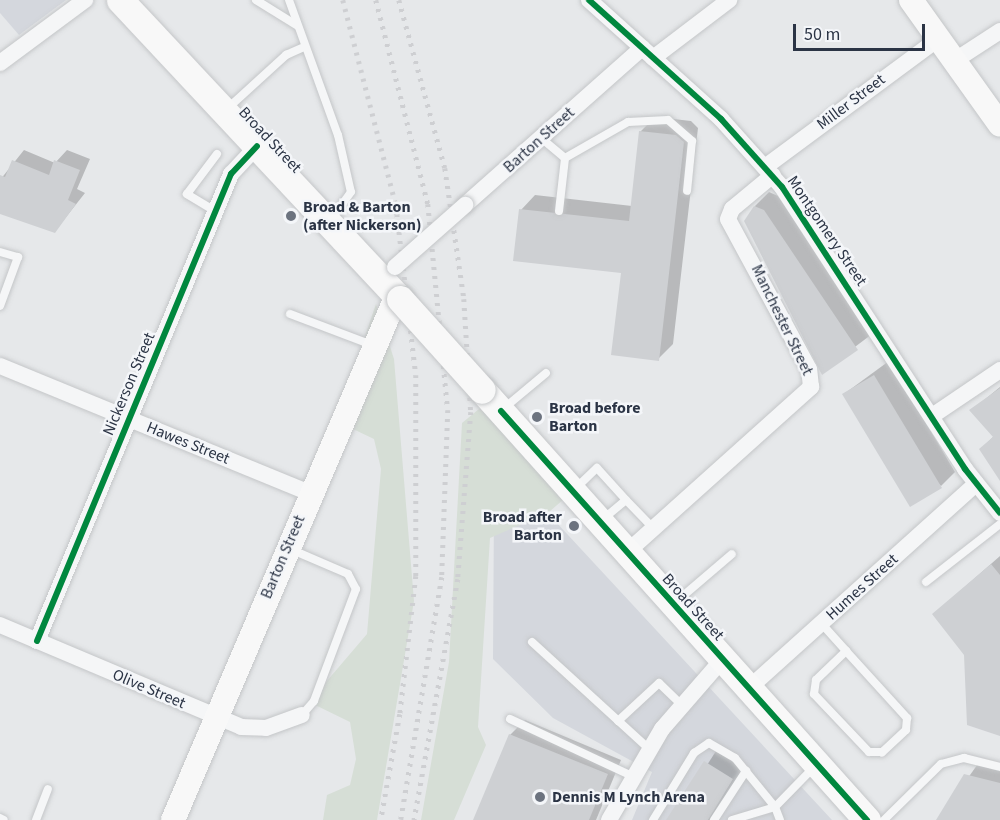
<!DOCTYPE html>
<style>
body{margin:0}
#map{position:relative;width:1000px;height:820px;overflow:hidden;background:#e6e8ea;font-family:"Source Sans 3",sans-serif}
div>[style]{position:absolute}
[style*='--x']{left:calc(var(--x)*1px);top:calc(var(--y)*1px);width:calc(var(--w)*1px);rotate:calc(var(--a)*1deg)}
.built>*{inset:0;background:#d4d7dd}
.green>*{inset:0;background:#d6ded6}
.shadow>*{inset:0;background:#0003}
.building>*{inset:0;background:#ced0d3}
.roads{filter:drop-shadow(0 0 2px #c4c6c8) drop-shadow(0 0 2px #c4c6c8)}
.lane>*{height:8px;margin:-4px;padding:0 4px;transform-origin:4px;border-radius:4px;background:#f5f6f7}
.street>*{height:16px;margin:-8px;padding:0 8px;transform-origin:8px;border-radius:8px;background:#f5f6f7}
.secondary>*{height:24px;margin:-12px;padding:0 12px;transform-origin:12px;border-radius:12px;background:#f8f8f8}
.primary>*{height:27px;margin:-13.5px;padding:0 13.5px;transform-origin:13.5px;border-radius:13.5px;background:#f8f8f8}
.rail>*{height:4.5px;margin-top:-2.25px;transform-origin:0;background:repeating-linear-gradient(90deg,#cecfd2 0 3px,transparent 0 9px)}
.bridges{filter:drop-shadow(0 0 2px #c4c6c8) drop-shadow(0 0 2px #c4c6c8)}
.street-bridge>*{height:16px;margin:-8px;padding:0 8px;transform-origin:8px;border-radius:8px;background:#f5f6f7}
.primary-bridge>*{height:27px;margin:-13.5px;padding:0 13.5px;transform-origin:13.5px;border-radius:13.5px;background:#f8f8f8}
.cycleway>*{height:6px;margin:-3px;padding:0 3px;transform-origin:3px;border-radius:3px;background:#00873e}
.dots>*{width:16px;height:16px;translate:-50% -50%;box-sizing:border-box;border:3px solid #f4f6f9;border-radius:50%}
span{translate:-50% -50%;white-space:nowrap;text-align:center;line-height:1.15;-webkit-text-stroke:5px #f4f6f9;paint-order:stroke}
.street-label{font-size:16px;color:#2b3445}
.poi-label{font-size:16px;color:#2b3445;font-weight:700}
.left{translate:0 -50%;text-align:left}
.right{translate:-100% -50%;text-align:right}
.scale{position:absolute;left:793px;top:24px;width:132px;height:27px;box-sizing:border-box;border:3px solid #2b3445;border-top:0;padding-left:8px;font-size:18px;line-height:21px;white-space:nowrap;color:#2b3445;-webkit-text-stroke:4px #f4f6f9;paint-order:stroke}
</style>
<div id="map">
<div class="built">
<i style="clip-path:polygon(0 0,66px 0,19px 35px,0 13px)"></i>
<i style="clip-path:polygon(518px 481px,832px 820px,632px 820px,652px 772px,553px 718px,493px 659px,494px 505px)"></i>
</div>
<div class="green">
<i style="clip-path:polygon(376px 304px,394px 359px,414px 601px,377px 820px,323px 820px,327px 795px,350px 785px,356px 759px,350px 722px,309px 702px,367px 634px,381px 469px,374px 439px,336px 421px)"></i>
<i style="clip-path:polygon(490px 400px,572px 492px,549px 512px,490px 538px,478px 727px,486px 745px,454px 820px,421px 820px,449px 662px,462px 423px)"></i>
</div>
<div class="shadow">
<i style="clip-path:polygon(655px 117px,691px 121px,698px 128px,673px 344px,658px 359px,622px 271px,521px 210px,535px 195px,632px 206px,640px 132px)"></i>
<i style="clip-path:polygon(24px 150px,55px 163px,67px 150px,90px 159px,77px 189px,85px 193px,55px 231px,0 212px,0 180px)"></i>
<i style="clip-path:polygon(769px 192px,778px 196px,872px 334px,822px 372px,755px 206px)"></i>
<i style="clip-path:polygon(889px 361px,955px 472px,941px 486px,844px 394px)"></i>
<i style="clip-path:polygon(1000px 387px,1000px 477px,981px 449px,994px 436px,972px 410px)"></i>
<i style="clip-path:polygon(1000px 556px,1000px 734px,965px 654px,934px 614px)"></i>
<i style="clip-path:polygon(525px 720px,621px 760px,596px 820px,475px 820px,510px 735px)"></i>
<i style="clip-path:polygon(716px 751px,743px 768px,712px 820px,672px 820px)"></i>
<i style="clip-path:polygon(980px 761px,1000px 765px,1000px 820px,938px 820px)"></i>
</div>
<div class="building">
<i style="clip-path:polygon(639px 131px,676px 135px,684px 142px,659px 361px,611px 355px,621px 273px,513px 261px,519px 209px,629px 221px)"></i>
<i style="clip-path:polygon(12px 160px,49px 175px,54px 160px,80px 170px,68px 200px,76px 204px,55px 233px,0 214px,0 175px,5px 177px)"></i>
<i style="clip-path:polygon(754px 206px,764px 210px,858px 350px,822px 375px,744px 221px)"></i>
<i style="clip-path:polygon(874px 375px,942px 488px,910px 507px,842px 394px)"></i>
<i style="clip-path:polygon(1000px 388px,1000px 481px,979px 449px,993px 437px,969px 410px)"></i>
<i style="clip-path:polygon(991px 564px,1000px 575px,1000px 736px,967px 725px,964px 655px,932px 614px)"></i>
<i style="clip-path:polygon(509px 734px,608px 774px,589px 820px,473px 820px)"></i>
<i style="clip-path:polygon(704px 761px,733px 779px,708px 820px,666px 820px)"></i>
<i style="clip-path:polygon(964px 774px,1000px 783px,1000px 820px,936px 820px)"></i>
</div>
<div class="roads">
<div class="lane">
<i style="--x:256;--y:0;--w:49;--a:31.8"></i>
<i style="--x:289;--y:0;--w:144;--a:70.1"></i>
<i style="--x:338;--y:135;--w:58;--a:77.2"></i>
<i style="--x:351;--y:192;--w:34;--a:126"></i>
<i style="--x:228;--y:108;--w:79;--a:-42.4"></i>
<i style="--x:286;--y:55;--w:20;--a:-24"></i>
<i style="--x:541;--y:138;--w:31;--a:40"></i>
<i style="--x:565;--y:158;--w:73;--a:-29.7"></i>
<i style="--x:628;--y:122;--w:40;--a:-2.9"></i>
<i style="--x:668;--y:120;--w:32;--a:41"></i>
<i style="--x:692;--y:141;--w:50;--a:95.7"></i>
<i style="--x:215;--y:211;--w:33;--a:-149"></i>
<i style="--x:187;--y:194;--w:50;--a:-53.1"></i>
<i style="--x:559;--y:211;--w:53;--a:-83.5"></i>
<i style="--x:0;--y:252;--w:19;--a:16"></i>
<i style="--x:18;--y:257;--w:52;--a:110.2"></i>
<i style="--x:290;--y:314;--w:88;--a:20.7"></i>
<i style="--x:503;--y:409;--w:56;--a:-39.9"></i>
<i style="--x:576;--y:488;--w:29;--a:-44"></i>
<i style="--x:597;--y:468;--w:43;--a:47.8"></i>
<i style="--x:602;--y:520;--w:31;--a:-40"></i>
<i style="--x:626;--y:500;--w:40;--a:46"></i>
<i style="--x:290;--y:549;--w:63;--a:23.3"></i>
<i style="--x:348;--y:574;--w:17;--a:62"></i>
<i style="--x:356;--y:589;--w:120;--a:110.6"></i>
<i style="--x:314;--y:701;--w:18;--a:131"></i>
<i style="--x:926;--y:582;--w:94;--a:-38.1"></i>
<i style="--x:677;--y:601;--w:72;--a:-40.5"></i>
<i style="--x:821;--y:623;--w:38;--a:48"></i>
<i style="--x:846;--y:651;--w:91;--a:47.7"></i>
<i style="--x:907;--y:718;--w:12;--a:95"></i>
<i style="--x:906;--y:730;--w:33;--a:137"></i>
<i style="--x:882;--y:752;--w:13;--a:180"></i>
<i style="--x:869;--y:752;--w:80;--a:-133.5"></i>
<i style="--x:814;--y:694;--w:14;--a:-82"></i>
<i style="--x:816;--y:680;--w:42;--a:-44"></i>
<i style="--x:532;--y:642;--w:159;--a:42.4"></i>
<i style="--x:510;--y:719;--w:135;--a:25"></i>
<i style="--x:618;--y:721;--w:56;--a:-42.8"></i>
<i style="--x:659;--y:683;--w:30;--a:44"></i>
<i style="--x:0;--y:818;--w:4;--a:27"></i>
<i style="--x:36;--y:820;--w:33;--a:-69"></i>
<i style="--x:653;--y:820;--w:79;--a:-58.5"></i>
<i style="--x:694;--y:753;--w:18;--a:-34"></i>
<i style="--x:709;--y:743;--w:30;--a:30"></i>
<i style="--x:735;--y:758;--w:63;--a:50.8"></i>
<i style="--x:775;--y:807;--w:45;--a:163.2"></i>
<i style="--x:714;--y:820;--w:59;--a:-56.9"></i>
<i style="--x:780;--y:820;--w:14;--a:-111"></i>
<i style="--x:775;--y:807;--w:56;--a:-45.7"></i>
<i style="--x:884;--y:820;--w:80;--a:-44.5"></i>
<i style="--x:941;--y:764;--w:24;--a:-15"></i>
<i style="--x:964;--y:758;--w:37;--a:14"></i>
</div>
<div class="street">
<i style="--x:589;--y:0;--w:178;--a:42"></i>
<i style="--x:721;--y:119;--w:91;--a:48.1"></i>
<i style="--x:782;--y:187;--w:336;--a:57"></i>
<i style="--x:965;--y:469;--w:56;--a:51.5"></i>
<i style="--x:653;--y:58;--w:96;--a:-37.3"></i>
<i style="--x:954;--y:61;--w:55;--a:-33.1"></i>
<i style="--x:0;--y:63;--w:106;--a:-36.5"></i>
<i style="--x:765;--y:167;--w:215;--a:-36.5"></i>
<i style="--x:465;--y:205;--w:237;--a:-41.6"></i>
<i style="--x:0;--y:366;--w:335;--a:22.3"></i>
<i style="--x:932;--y:416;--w:82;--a:-34.1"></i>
<i style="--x:626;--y:553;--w:249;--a:-41.9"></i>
<i style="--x:811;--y:387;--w:18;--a:-96"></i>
<i style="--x:809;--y:369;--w:170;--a:-118.4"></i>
<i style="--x:728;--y:219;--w:11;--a:-68"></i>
<i style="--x:732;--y:209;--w:53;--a:-39.7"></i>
<i style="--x:0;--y:625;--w:262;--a:22.9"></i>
<i style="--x:241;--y:727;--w:25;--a:2"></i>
<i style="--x:266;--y:728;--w:38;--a:-20"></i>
<i style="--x:37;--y:641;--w:506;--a:-67.44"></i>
<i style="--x:231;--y:174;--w:38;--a:-47"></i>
<i style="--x:748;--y:689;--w:307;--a:-42"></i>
<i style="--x:609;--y:820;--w:105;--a:-59.8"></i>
<i style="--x:662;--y:729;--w:91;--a:-49"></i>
</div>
<div class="secondary">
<i style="--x:911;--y:0;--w:153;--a:54.5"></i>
<i style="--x:173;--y:820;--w:571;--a:-66.89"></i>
</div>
<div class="primary">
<i style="--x:120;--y:0;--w:410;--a:46.9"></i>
<i style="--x:482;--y:390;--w:577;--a:48.16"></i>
</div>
</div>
<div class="rail">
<i style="--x:343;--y:0;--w:212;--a:75.5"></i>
<i style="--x:396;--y:205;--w:171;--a:83.3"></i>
<i style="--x:416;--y:375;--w:201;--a:90"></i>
<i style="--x:416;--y:576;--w:139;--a:96.6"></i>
<i style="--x:400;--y:714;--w:108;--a:100.2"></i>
<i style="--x:376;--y:0;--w:211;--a:75.7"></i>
<i style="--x:428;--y:204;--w:207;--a:84.5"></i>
<i style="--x:448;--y:410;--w:167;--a:92.1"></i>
<i style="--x:442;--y:577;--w:246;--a:99.6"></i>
<i style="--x:399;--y:0;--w:174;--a:74.7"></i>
<i style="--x:445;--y:168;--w:132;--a:81.7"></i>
<i style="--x:464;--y:299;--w:113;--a:86.5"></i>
<i style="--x:471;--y:412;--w:168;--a:94.5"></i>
<i style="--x:458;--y:579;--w:245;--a:100.3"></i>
</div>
<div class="bridges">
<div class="street-bridge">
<i style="--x:395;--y:267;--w:94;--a:-41.5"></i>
</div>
<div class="primary-bridge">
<i style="--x:400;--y:299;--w:122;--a:48"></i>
</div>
</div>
<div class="cycleway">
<i style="--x:589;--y:0;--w:178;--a:42"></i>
<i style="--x:721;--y:119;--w:91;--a:48.1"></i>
<i style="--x:782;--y:187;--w:336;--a:57"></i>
<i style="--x:965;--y:469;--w:56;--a:51.5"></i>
<i style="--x:501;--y:411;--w:549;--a:48.18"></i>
<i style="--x:37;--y:641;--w:506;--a:-67.44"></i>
<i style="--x:231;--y:174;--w:38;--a:-47"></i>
</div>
<div class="dots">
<i style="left:291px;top:216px;background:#6c737f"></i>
<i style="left:537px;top:417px;background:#6c737f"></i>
<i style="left:574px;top:526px;background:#6c737f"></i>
<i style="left:540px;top:797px;background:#6c737f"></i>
</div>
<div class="street-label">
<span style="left:851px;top:102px;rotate:-37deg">Miller Street</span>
<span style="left:270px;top:140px;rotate:47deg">Broad Street</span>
<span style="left:539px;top:140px;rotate:-42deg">Barton Street</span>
<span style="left:827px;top:231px;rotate:56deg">Montgomery Street</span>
<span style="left:782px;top:320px;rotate:64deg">Manchester Street</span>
<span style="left:129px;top:384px;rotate:-67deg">Nickerson Street</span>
<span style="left:188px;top:443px;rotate:22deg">Hawes Street</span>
<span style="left:283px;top:557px;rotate:-67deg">Barton Street</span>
<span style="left:862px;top:587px;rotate:-42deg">Humes Street</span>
<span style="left:693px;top:607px;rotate:48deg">Broad Street</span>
<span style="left:149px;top:689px;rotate:23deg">Olive Street</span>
</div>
<div class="poi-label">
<span class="left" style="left:303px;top:216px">Broad &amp; Barton<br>(after Nickerson)</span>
<span class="left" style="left:549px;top:417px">Broad before<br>Barton</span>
<span class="right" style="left:562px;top:526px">Broad after<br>Barton</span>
<span class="left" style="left:552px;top:797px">Dennis M Lynch Arena</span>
</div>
<div class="scale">50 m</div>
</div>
